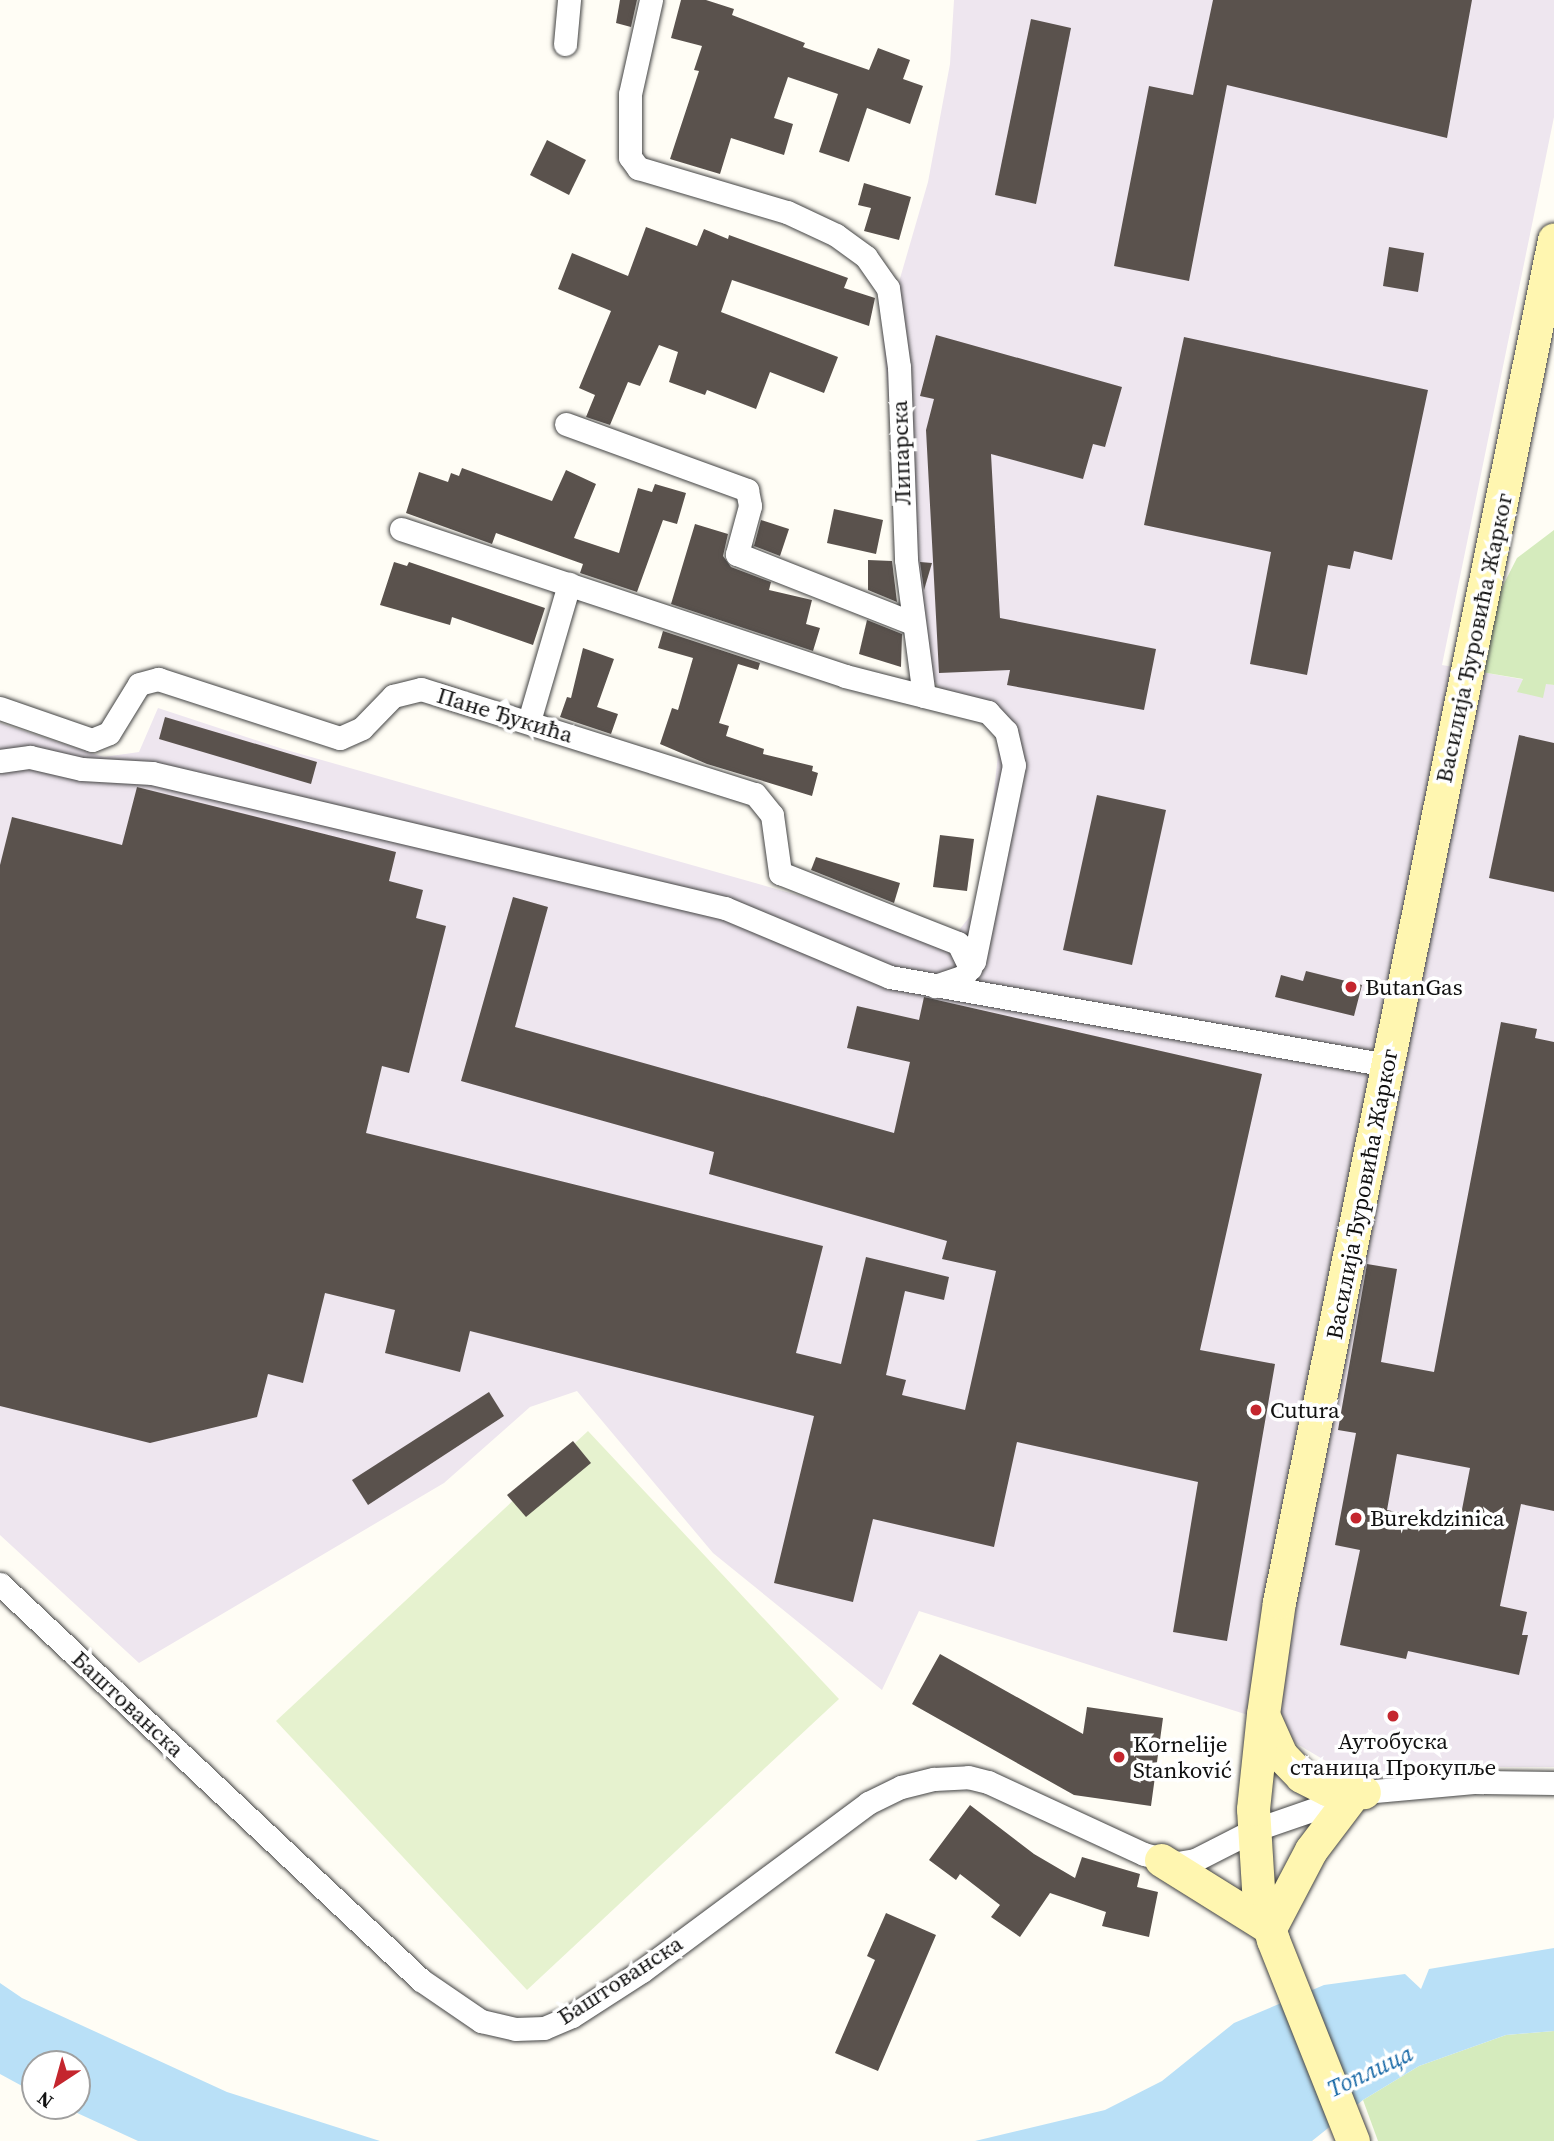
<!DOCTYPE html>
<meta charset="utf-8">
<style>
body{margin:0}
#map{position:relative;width:1554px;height:2141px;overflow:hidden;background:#fffdf5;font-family:"Source Serif 4",serif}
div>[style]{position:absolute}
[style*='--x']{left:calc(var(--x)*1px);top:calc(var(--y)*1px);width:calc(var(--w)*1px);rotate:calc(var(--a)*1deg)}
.industrial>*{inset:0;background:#eee6ef}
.green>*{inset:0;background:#d5ebbd}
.pitch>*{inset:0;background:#e6f2cf}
.water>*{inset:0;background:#b9e0f7}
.building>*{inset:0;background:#5a524d}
.roads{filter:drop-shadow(0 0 2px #444) drop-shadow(0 0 2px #444)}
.minor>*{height:23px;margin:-11.5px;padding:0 11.5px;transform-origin:11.5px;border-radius:11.5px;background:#fff}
.secondary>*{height:33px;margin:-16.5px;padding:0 16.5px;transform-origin:16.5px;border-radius:16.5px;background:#fff6b0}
.dots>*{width:19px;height:19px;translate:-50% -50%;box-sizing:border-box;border:4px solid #fff;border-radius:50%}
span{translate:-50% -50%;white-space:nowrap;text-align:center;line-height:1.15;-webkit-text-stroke:7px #fff;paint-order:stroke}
.street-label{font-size:23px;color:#111}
.poi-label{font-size:23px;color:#111}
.left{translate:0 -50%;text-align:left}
.water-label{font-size:24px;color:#1768a6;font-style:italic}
.north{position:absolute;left:21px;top:2050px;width:70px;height:70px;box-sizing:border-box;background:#fff;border:2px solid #a0a0a0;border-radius:50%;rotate:216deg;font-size:19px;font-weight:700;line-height:28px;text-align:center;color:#111}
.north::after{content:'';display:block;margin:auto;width:24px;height:32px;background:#c4262e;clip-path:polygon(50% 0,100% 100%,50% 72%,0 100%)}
</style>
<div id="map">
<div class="industrial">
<i style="clip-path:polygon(954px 0,1554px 0,1554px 117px,1442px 665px,1554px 685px,1554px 1767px,1456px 1767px,1353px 1777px,1248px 1715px,919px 1611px,882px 1690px,713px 1553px,577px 1391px,530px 1407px,444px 1483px,139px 1663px,0 1535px,0 723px,104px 757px,139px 752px,158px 708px,283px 749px,952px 939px,982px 901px,998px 755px,995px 710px,944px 692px,912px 659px,883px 337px,928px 182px,950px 64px)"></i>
</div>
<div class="green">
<i style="clip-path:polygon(1554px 530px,1554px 685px,1546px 684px,1543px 698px,1517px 692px,1523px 679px,1481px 672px,1491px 609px,1517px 558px)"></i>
<i style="clip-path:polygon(1554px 2031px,1554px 2141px,1378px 2141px,1363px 2100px,1419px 2066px,1506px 2035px)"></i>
</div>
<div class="pitch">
<i style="clip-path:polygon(588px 1431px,839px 1699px,527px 1990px,276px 1721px)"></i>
</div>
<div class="water">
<i style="clip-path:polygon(1554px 1948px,1554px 2031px,1506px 2035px,1419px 2066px,1363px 2100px,1312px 2141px,975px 2141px,1105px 2110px,1162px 2081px,1234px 2023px,1324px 1985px,1405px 1974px,1421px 1989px,1429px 1969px)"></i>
<i style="clip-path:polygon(0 1983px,22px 1998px,227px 2092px,380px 2141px,138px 2141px,62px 2106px,77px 2106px,77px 2064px,35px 2064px,35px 2093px,0 2074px)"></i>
</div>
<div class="building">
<i style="clip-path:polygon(620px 0,637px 0,631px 27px,616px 23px)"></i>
<i style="clip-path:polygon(681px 0,706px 0,734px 9px,732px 15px,805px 43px,803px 47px,869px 70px,878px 48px,910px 60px,903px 79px,923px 86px,910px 124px,867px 108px,849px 162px,819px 152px,838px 94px,788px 77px,774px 118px,793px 124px,784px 155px,731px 138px,720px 174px,670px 159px,699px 71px,694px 70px,702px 46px,671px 38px)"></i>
<i style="clip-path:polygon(1213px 0,1472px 0,1447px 138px,1227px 85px,1189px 281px,1114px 266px,1149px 86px,1193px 95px)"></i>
<i style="clip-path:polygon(1031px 19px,1071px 28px,1036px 204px,995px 195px)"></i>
<i style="clip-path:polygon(547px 140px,586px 160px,569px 195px,530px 175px)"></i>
<i style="clip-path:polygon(864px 183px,911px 197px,899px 240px,864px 231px,871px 208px,858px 205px)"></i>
<i style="clip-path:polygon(646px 227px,697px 246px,704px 229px,728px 239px,729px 235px,848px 278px,844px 288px,875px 298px,869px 326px,732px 280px,721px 312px,838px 357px,824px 393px,770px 372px,756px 409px,707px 390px,705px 395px,669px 382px,678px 352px,659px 345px,640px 386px,628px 382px,610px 425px,586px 417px,595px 395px,579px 388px,611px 311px,558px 289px,572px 253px,628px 276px)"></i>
<i style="clip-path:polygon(1389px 247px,1424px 253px,1418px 292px,1383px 286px)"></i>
<i style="clip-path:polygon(936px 335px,1122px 387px,1105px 447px,1093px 444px,1083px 479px,991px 454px,1000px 618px,1156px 649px,1144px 710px,1007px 685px,1010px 670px,939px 673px,926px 430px,934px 399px,920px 396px)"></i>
<i style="clip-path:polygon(1184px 337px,1428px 390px,1392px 560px,1354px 551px,1350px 569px,1328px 565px,1307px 675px,1250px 664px,1271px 552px,1144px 525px)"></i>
<i style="clip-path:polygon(462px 468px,552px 501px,566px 470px,596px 484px,574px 538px,619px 553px,638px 488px,652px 492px,655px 484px,686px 493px,677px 524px,663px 520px,637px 592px,580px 573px,583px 564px,496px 533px,492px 544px,406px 513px,419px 472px,448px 482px,451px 473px,459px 476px)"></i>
<i style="clip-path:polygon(834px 509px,883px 520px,876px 554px,827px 543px)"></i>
<i style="clip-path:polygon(761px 520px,789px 529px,780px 556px,754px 546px)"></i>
<i style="clip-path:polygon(695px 524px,728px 534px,723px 556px,731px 567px,771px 582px,769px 590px,812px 600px,806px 624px,820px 628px,813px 651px,671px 604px)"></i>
<i style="clip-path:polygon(868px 560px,892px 561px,897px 602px,868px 590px)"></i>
<i style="clip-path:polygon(394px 562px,407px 566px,409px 562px,545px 608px,533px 645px,452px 617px,450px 625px,380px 605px)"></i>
<i style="clip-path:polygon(920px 562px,932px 563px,924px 590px)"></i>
<i style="clip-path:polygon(867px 620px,902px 634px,901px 667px,859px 654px)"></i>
<i style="clip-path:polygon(663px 631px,760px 663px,758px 670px,738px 664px,719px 723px,729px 726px,726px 736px,764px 749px,763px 754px,813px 766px,812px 771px,818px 773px,812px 796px,707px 764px,660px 744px,672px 708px,678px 710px,693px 658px,658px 648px)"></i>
<i style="clip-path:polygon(583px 648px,614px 659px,597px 707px,618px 714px,611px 734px,560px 717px,567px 697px,571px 698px)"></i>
<i style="clip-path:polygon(165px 717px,317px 762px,311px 784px,159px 739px)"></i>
<i style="clip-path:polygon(1519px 735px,1554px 743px,1554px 892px,1489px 878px)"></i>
<i style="clip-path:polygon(137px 787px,396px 852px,389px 881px,423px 890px,416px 918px,446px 926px,409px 1073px,382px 1066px,366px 1133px,823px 1246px,796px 1353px,841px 1364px,866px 1257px,949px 1277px,944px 1300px,905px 1291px,886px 1375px,906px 1380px,902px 1395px,965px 1410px,996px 1271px,942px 1259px,947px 1241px,709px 1174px,714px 1152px,461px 1081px,513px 897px,548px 907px,515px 1027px,894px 1133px,910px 1062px,847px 1048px,857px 1006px,919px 1020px,924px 997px,1262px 1074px,1200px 1350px,1275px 1364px,1227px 1641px,1173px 1632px,1198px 1482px,1017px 1442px,994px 1547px,873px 1519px,853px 1602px,774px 1583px,814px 1416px,470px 1331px,460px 1372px,385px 1353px,395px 1310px,325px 1293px,303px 1383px,268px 1374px,257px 1417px,150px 1443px,0 1406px,0 865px,12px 817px,122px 845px)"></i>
<i style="clip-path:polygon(1097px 795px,1166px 810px,1132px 965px,1063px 950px)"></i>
<i style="clip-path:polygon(940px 835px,974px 839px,967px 891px,933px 887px)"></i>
<i style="clip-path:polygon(816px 857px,900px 883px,894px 903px,811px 870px)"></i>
<i style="clip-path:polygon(1306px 971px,1362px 985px,1354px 1016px,1275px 997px,1281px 975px,1303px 981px)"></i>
<i style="clip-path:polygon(evenodd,1501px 1022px,1537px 1029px,1535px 1038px,1554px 1042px,1554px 1511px,1521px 1504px,1500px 1606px,1527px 1612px,1522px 1635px,1528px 1635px,1519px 1675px,1408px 1651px,1406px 1659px,1340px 1645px,1360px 1550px,1335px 1545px,1356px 1433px,1338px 1430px,1367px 1264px,1397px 1269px,1381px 1362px,1434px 1372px,1501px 1022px,1397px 1454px,1470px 1468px,1459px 1525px,1387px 1510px,1397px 1454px)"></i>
<i style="clip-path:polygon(489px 1392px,504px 1416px,368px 1505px,352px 1480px)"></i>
<i style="clip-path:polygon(573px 1441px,591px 1463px,526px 1517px,507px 1495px)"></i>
<i style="clip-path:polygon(940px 1654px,1083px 1734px,1087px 1707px,1163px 1718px,1151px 1806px,1074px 1795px,912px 1704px)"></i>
<i style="clip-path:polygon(970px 1805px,1034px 1854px,1075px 1878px,1082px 1857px,1140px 1874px,1137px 1887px,1158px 1892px,1149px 1937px,1102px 1926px,1106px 1912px,1050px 1893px,1020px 1937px,991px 1917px,1000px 1905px,960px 1874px,956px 1880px,929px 1860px)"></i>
<i style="clip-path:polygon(886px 1913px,936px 1935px,878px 2071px,835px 2053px,875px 1960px,867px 1956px)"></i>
</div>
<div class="roads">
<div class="minor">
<i style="--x:651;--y:0;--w:96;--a:102.6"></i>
<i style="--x:630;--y:94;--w:63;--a:90"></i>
<i style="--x:630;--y:157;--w:14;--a:54"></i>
<i style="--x:638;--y:168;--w:155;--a:16.5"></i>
<i style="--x:787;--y:212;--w:54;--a:25.1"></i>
<i style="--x:836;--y:235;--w:37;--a:36"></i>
<i style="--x:866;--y:257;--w:38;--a:55"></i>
<i style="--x:888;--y:288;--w:80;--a:82.1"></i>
<i style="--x:899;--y:367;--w:193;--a:87.9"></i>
<i style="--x:906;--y:560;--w:137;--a:82.5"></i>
<i style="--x:924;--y:696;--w:66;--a:14"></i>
<i style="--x:988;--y:712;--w:26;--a:47"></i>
<i style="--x:1006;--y:731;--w:35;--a:77"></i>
<i style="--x:1014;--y:765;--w:200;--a:101.5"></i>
<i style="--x:974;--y:961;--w:18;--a:124"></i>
<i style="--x:964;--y:976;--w:31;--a:161"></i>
<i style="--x:565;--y:44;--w:44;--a:-84.8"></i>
<i style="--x:566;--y:424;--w:193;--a:20"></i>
<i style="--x:747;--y:490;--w:16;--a:79"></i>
<i style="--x:750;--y:506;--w:50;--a:105.2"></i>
<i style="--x:737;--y:554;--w:188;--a:21.5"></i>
<i style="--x:401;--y:529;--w:468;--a:18.3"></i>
<i style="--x:845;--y:676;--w:81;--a:14.2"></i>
<i style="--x:0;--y:708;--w:97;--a:19.2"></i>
<i style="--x:92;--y:740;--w:18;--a:-22"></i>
<i style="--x:109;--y:733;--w:57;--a:-58.5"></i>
<i style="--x:139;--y:684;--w:20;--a:-15"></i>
<i style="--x:158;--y:679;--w:191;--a:18"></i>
<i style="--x:340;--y:738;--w:24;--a:-24"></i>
<i style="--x:362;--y:728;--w:45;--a:-45.9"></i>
<i style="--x:393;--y:696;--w:29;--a:-14"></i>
<i style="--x:421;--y:689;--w:350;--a:17.5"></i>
<i style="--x:755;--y:794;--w:27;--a:51"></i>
<i style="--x:772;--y:815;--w:59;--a:82.1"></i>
<i style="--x:780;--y:873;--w:191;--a:21.5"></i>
<i style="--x:958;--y:943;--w:28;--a:64"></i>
<i style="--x:529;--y:721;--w:143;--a:-73.7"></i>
<i style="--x:0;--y:761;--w:30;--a:-8"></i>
<i style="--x:30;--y:757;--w:53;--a:13"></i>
<i style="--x:82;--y:769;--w:70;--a:3.3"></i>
<i style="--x:152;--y:773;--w:589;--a:13.26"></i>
<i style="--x:725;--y:908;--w:179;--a:22.7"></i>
<i style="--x:890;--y:977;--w:505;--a:10.04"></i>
<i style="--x:0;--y:1584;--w:578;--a:43.25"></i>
<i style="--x:421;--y:1980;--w:73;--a:34.3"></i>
<i style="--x:481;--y:2021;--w:35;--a:13"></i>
<i style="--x:515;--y:2029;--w:29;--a:-2"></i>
<i style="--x:544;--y:2028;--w:30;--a:-23"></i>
<i style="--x:572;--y:2016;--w:83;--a:-32.7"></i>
<i style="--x:642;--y:1971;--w:282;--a:-36.6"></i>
<i style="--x:868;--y:1803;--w:37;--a:-26"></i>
<i style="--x:901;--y:1787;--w:34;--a:-14"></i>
<i style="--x:934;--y:1779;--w:34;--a:-3"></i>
<i style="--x:968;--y:1777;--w:21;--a:14"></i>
<i style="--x:988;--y:1782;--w:172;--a:24.8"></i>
<i style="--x:1144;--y:1854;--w:34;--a:15"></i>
<i style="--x:1177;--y:1863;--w:18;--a:-9"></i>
<i style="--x:1195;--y:1860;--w:66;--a:-27"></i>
<i style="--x:1254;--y:1830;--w:116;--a:-19.1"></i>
<i style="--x:1364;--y:1792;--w:110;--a:-5.2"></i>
<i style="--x:1474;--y:1782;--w:80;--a:0.7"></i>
</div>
<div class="secondary">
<i style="--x:1264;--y:1717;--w:42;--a:65.9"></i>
<i style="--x:1281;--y:1755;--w:29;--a:46"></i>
<i style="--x:1301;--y:1776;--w:29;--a:27"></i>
<i style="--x:1327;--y:1789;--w:37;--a:5"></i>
<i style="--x:1161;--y:1860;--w:128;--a:32"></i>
<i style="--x:1270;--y:1928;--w:88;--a:-62.3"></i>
<i style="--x:1311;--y:1850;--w:63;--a:-52.8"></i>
<i style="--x:1353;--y:2141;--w:216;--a:-111.7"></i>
<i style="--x:1273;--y:1940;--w:54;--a:-106.1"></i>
<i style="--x:1258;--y:1888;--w:79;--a:-93.6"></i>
<i style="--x:1253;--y:1809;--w:96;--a:-84"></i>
<i style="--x:1263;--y:1714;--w:113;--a:-81.9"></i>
<i style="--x:1279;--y:1602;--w:1390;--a:-78.59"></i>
</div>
</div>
<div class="dots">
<i style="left:1351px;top:987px;background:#c4262e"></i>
<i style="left:1256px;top:1410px;background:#c4262e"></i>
<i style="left:1356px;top:1518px;background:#c4262e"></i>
<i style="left:1393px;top:1716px;background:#c4262e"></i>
<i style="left:1119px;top:1757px;background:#c4262e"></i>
</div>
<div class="street-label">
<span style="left:901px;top:453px;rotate:-92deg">Липарска</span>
<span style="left:1474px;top:638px;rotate:-78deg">Василија Ђуровића Жарког</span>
<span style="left:505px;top:715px;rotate:17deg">Пане Ђукића</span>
<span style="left:1362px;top:1194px;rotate:-79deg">Василија Ђуровића Жарког</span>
<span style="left:128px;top:1704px;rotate:43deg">Баштованска</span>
<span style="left:620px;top:1980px;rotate:-33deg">Баштованска</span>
</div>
<div class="poi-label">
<span class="left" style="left:1365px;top:987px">ButanGas</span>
<span class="left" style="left:1270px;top:1410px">Cutura</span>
<span class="left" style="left:1370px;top:1518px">Burekdzinica</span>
<span style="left:1393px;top:1754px">Аутобуска<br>станица Прокупље</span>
<span class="left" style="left:1133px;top:1757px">Kornelije<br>Stanković</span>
</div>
<div class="water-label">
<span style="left:1370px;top:2071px;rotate:-25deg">Топлица</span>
</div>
<div class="north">N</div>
</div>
